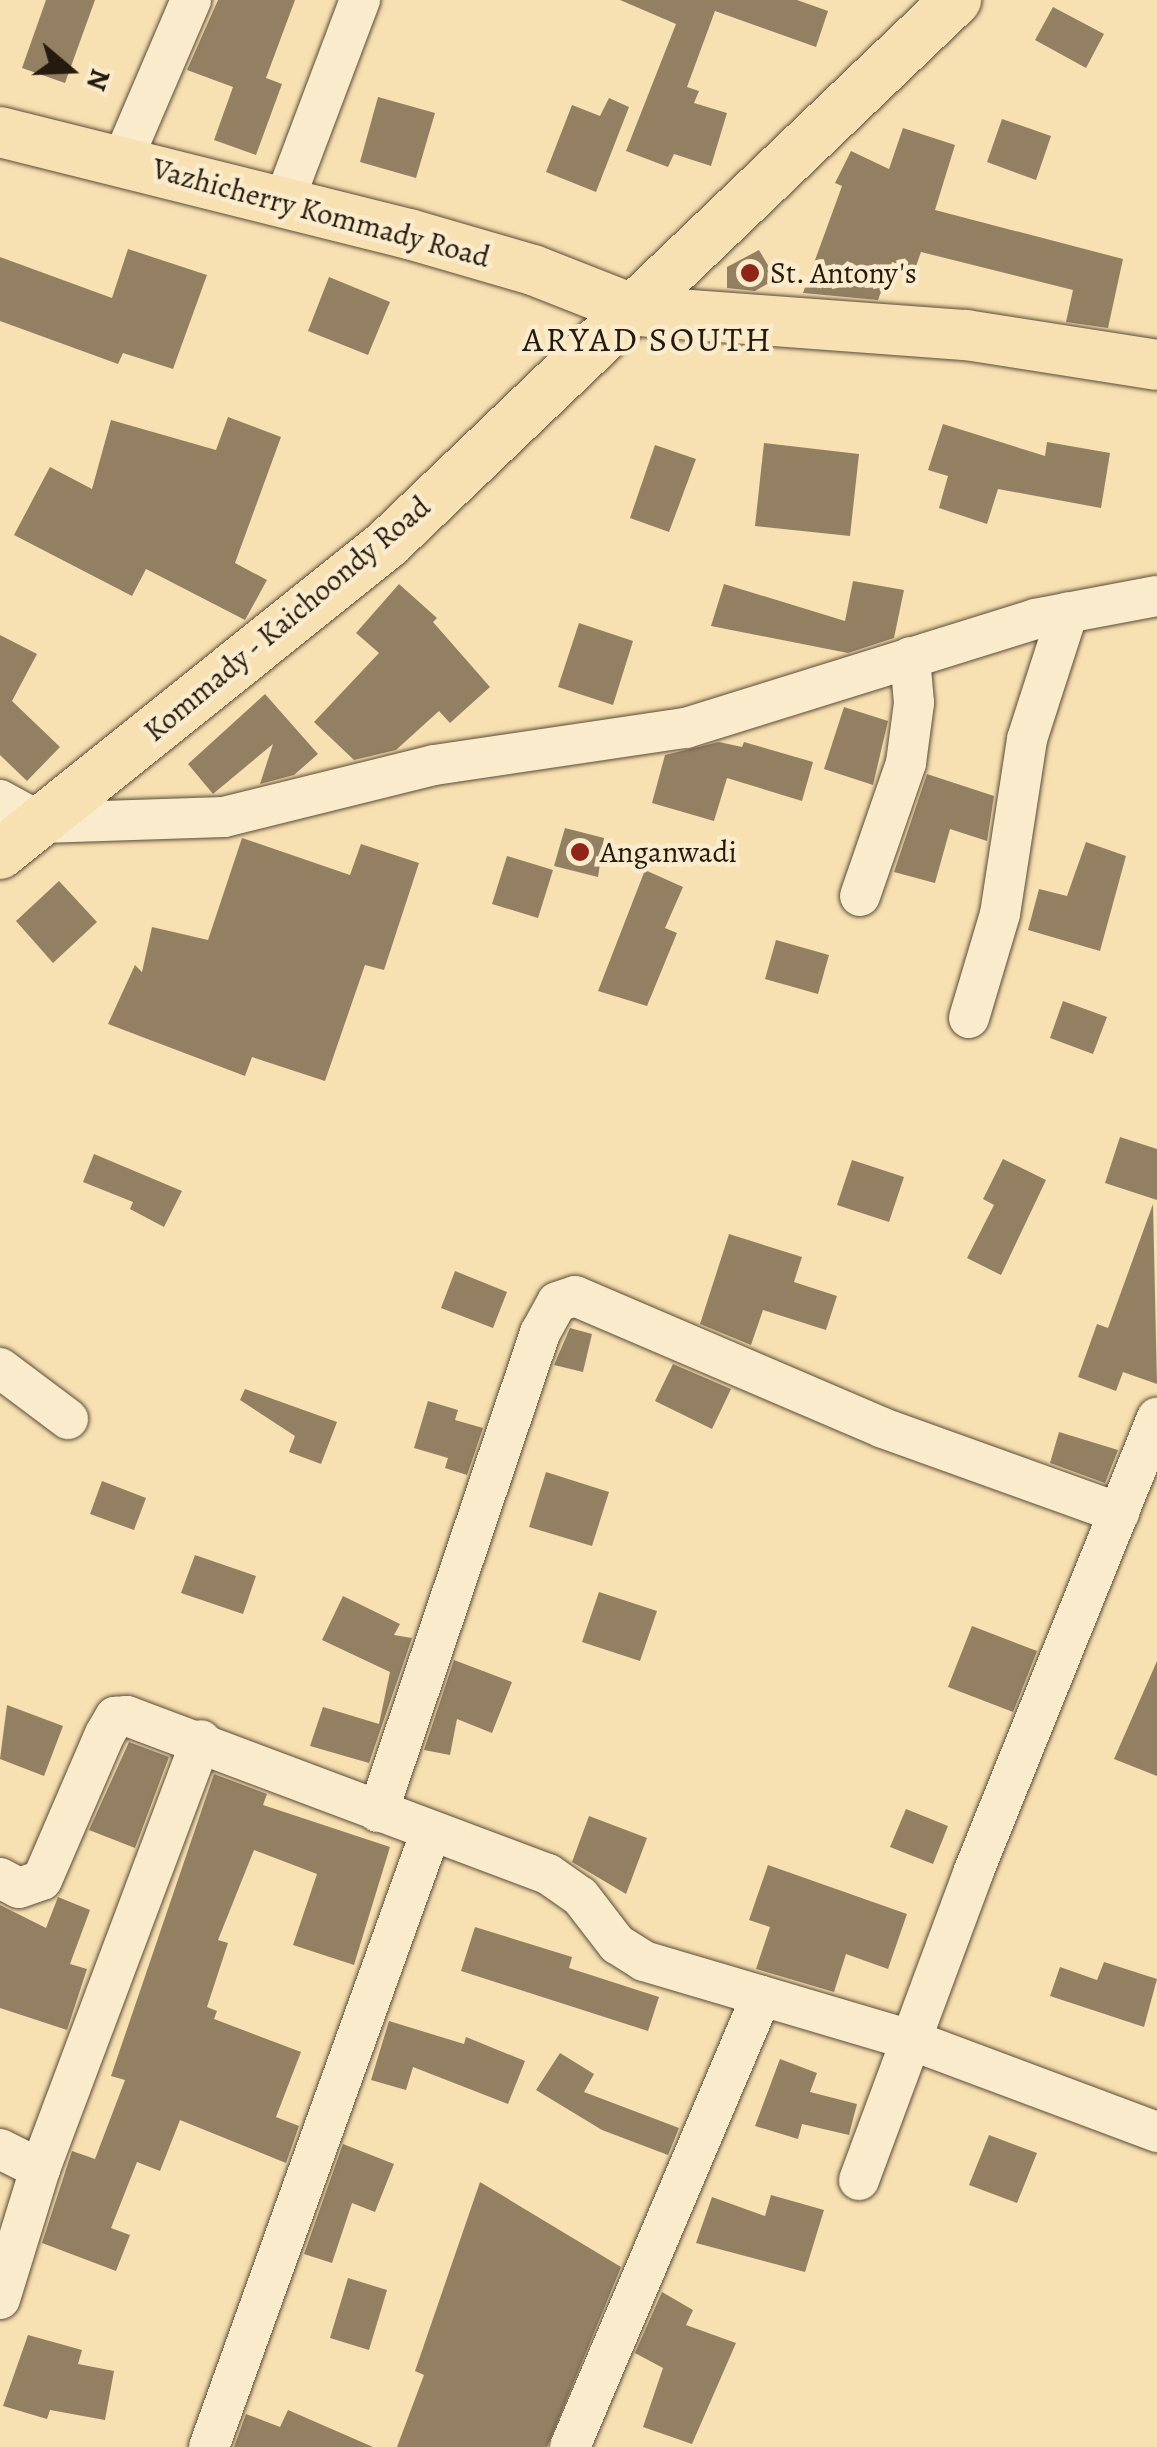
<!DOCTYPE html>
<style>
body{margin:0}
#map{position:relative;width:1157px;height:2447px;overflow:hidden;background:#f7e0b1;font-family:Alegreya,serif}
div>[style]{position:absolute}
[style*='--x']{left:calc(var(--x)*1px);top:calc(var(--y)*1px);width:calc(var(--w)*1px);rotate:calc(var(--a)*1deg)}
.building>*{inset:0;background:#938063}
.roads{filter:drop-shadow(0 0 2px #5a4b38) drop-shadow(0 0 2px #5a4b38)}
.minor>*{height:40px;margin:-20px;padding:0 20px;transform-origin:20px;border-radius:20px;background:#faebcc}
.major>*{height:50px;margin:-25px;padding:0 25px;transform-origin:25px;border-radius:25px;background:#f7e0b1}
.dots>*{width:28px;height:28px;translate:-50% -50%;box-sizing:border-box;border:5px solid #faebcc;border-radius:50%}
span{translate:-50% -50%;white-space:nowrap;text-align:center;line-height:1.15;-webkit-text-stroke:9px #faebcc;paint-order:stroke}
.street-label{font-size:30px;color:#26190f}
.poi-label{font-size:30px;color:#26190f}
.left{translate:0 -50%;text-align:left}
.quarter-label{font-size:35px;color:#26190f;letter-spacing:2.5px}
.north{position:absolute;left:20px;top:20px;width:100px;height:100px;-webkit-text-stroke:8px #faebcc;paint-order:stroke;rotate:109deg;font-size:28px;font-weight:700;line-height:40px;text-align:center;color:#26190f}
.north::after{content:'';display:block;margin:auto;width:35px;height:45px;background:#26190f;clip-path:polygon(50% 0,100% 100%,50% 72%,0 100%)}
</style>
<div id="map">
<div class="building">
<i style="clip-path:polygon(46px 0,95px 0,65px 83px,22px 68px)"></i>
<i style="clip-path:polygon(218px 0,295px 0,266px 78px,282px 84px,256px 155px,214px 140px,233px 87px,187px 70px)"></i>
<i style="clip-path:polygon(620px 0,797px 0,828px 11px,816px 47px,715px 11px,687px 87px,699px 91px,694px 103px,727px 113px,711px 166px,674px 154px,668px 167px,626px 151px,676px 24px)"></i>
<i style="clip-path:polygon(1053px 7px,1104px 34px,1086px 68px,1035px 40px)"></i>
<i style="clip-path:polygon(378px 97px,435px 113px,416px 178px,360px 162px)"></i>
<i style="clip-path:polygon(609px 98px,629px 107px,596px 192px,546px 172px,572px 105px,600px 116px)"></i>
<i style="clip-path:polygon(1002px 119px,1051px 136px,1036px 180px,987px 162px)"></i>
<i style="clip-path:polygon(903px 128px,955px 145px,935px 210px,1123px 259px,1108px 328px,1066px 322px,1073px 290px,921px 252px,915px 269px,892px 262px,878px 300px,803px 293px,842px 186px,835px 183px,851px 151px,889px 169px)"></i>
<i style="clip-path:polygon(128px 249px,207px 275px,173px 369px,123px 353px,118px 364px,0 321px,0 257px,112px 298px)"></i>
<i style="clip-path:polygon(759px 250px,776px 279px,755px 291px,727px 288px,727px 267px)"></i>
<i style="clip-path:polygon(329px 277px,390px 302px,368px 355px,308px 331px)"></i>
<i style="clip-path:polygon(228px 417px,281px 437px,235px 563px,267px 580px,245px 620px,146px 569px,132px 596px,14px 535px,50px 467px,92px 489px,111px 420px,216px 450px)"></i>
<i style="clip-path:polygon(943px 424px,1045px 456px,1047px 442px,1110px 453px,1101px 508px,998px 489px,987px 524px,939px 508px,948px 476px,928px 470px)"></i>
<i style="clip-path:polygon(764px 443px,859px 454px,850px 536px,755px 526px)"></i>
<i style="clip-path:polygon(655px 445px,696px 459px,669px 532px,630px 518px)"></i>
<i style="clip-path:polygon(853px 581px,904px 590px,894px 638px,848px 653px,711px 626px,724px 584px,845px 621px)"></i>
<i style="clip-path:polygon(399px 584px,437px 618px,433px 622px,490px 687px,450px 723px,439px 711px,396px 750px,354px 760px,314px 722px,379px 653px,356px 633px)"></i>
<i style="clip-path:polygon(579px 623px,633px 641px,613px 705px,558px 687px)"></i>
<i style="clip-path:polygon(0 635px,37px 654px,12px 701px,60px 747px,27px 781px,0 755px)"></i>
<i style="clip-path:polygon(265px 694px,318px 754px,294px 775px,260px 784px,273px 744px,213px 794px,188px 764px)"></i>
<i style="clip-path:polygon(844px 707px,888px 721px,873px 785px,824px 769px)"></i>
<i style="clip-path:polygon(719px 742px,742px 747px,744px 742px,813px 762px,802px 801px,727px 778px,714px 821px,652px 803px,665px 755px)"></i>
<i style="clip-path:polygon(927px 774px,994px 796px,987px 841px,950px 829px,935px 883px,894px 872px)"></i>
<i style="clip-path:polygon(565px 828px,604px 838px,598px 877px,554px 866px)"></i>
<i style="clip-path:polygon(242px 838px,350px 875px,361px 844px,419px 863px,384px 970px,365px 965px,325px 1081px,252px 1057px,245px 1076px,108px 1024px,135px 965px,142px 972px,152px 927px,208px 940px)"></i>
<i style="clip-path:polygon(1086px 842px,1126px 856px,1100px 951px,1028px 930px,1039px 889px,1067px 896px)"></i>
<i style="clip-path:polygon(507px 856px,553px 870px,538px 918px,492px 904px)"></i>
<i style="clip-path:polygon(645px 870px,683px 887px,665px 928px,677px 933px,647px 1006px,598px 991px)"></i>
<i style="clip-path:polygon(59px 881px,97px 922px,53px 963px,16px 921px)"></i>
<i style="clip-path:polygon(776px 940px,829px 955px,818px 994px,765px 979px)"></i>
<i style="clip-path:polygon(1063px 1001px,1107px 1017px,1093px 1054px,1050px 1038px)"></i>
<i style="clip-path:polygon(1120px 1137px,1157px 1149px,1157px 1200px,1105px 1183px)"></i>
<i style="clip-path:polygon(94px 1154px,182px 1191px,164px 1227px,130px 1209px,133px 1202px,83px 1182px)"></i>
<i style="clip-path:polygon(1003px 1159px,1046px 1180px,1001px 1275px,967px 1258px,994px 1205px,983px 1199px)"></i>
<i style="clip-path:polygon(852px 1160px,904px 1177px,889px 1222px,837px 1205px)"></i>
<i style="clip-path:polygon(1153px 1204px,1157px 1384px,1123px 1372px,1116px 1391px,1078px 1377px,1097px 1324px,1108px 1328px)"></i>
<i style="clip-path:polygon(729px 1234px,802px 1257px,794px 1282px,837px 1296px,826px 1330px,763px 1310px,751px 1345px,700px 1324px)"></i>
<i style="clip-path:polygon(455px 1271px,507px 1292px,493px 1328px,441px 1308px)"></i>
<i style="clip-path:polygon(570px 1328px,592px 1334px,583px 1372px,554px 1365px)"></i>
<i style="clip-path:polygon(673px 1364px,731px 1389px,712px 1429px,655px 1401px)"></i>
<i style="clip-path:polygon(245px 1389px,337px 1422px,321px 1464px,289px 1452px,295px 1436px,240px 1400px)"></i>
<i style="clip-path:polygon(428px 1401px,458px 1410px,455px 1420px,483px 1428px,467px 1475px,445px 1468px,448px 1458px,414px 1448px)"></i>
<i style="clip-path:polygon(1059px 1432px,1118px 1450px,1105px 1483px,1050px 1463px)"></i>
<i style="clip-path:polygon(546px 1472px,609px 1492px,592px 1546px,529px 1527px)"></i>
<i style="clip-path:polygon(102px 1481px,146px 1498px,134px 1530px,90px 1514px)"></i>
<i style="clip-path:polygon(195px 1555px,256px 1576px,243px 1614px,181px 1593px)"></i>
<i style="clip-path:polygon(599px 1592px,657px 1611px,640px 1661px,582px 1642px)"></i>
<i style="clip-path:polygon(343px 1596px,400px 1624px,394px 1635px,412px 1638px,369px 1763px,310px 1746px,323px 1707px,379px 1724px,390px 1672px,322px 1640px)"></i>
<i style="clip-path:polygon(972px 1626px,1037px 1651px,1013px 1712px,948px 1687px)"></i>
<i style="clip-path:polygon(454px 1660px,512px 1682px,492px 1733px,457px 1719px,450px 1755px,424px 1750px)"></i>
<i style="clip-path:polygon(1157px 1661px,1157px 1776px,1114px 1759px)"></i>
<i style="clip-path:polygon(7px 1705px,63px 1726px,44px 1776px,0 1759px)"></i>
<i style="clip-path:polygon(129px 1742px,169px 1757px,135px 1848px,89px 1830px)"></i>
<i style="clip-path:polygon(214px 1774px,267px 1794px,263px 1805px,390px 1847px,354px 1965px,293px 1945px,317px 1874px,254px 1850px,218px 1940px,228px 1943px,207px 2007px,217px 2011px,214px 2019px,301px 2052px,276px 2117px,299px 2126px,286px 2163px,180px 2120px,160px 2171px,137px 2162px,111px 2228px,130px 2235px,116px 2271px,42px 2243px,72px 2151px,95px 2159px,125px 2080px,111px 2076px)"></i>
<i style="clip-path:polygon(906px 1809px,948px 1826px,933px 1864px,890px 1847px)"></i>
<i style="clip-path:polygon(589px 1816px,647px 1838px,626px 1894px,572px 1862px)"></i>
<i style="clip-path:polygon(768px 1865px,907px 1914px,888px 1969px,846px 1954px,834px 1992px,756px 1969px,770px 1927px,749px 1920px)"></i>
<i style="clip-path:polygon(58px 1897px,90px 1910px,70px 1964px,87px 1969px,67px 2030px,0 2008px,0 1905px,46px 1928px)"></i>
<i style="clip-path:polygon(475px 1927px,572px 1957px,569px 1968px,659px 1997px,648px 2031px,461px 1971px)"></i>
<i style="clip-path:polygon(1104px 1962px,1157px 1979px,1144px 2027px,1050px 1996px,1060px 1967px,1097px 1980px)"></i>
<i style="clip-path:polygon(389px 2021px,464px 2044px,466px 2037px,525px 2061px,508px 2104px,413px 2067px,406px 2090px,371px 2080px)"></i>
<i style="clip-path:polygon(560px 2053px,594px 2074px,584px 2092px,679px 2128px,668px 2155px,602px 2130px,536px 2090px)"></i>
<i style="clip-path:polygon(780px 2059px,817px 2073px,810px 2092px,857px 2104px,849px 2135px,802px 2124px,798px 2139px,755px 2126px)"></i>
<i style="clip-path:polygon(989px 2135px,1037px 2153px,1017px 2203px,969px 2185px)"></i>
<i style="clip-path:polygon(343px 2144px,394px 2164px,375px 2212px,352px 2203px,332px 2263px,304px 2254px)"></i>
<i style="clip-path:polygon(480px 2182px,621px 2267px,547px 2447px,397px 2447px,424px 2375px,415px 2371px)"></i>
<i style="clip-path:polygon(771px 2195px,824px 2210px,805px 2272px,696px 2243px,712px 2197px,765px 2216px)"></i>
<i style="clip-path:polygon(348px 2278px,387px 2290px,369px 2350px,330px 2338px)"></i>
<i style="clip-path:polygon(662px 2292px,693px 2310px,686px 2325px,736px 2343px,692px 2444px,643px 2427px,663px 2368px,635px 2353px)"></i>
<i style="clip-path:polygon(28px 2335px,82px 2350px,78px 2364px,114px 2371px,105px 2420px,50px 2410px,47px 2419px,3px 2406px)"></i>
<i style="clip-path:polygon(288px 2410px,373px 2447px,234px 2447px,246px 2414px,280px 2427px)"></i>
</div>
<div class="roads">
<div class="minor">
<i style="--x:122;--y:161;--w:175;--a:-66.8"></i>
<i style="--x:284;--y:201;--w:215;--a:-69.3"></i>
<i style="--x:0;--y:800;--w:48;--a:28.7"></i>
<i style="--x:42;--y:823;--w:182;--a:-1.9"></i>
<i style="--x:224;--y:817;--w:216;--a:-13.9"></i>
<i style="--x:434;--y:765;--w:255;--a:-8.4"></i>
<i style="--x:686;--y:728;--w:366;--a:-17.3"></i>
<i style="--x:1035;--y:619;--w:124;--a:-10.7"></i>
<i style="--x:860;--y:896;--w:141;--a:-70.9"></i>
<i style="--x:906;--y:763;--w:61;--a:-82.4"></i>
<i style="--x:914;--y:703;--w:46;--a:-95"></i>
<i style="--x:969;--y:1018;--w:109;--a:-73.4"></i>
<i style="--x:1000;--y:914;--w:177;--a:-81.2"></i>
<i style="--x:1027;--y:739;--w:133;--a:-72.1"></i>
<i style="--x:0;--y:1368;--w:85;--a:36.9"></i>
<i style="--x:378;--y:1812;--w:506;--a:-71.31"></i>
<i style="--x:540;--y:1333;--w:35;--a:-61"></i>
<i style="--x:557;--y:1302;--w:19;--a:-18"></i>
<i style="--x:575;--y:1296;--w:335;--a:23.2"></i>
<i style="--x:883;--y:1428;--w:251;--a:19.8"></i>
<i style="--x:0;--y:1878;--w:21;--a:28"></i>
<i style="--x:19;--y:1888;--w:24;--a:-19"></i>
<i style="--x:42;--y:1880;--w:159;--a:-66.7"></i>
<i style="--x:105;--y:1734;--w:20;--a:-60"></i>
<i style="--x:115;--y:1717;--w:12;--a:-5"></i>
<i style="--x:127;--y:1716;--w:450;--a:20.6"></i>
<i style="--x:548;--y:1874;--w:39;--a:35"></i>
<i style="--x:580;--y:1896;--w:61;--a:52.4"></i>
<i style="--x:617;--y:1944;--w:32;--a:32"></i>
<i style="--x:644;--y:1961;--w:278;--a:16.5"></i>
<i style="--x:911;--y:2040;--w:263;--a:20.5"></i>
<i style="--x:0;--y:2149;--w:45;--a:26.6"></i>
<i style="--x:859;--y:2180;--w:327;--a:-69.6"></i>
<i style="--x:973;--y:1873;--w:491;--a:-68"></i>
<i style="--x:0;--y:2299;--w:136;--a:-72.9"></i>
<i style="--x:40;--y:2169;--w:458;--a:-69.4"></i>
<i style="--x:209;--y:2447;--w:655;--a:-70.18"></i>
<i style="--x:570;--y:2447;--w:490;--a:-67"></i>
</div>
<div class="major">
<i style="--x:0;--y:132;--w:422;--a:14"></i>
<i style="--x:409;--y:234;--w:129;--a:16.2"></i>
<i style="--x:533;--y:270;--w:112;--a:21.5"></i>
<i style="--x:637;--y:311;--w:330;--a:4.2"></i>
<i style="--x:966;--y:335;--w:193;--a:8.9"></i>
<i style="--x:0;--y:854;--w:497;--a:-38.7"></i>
<i style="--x:388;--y:543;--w:786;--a:-43.71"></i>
</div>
</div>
<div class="dots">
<i style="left:750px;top:273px;background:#8f2418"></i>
<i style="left:580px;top:852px;background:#8f2418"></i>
</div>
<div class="street-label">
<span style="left:321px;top:213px;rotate:15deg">Vazhicherry Kommady Road</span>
<span style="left:287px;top:619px;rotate:-40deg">Kommady - Kaichoondy Road</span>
</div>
<div class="poi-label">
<span class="left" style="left:770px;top:273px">St. Antony's</span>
<span class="left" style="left:600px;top:852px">Anganwadi</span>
</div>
<div class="quarter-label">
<span style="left:648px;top:339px">ARYAD SOUTH</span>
</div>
<div class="north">N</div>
</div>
